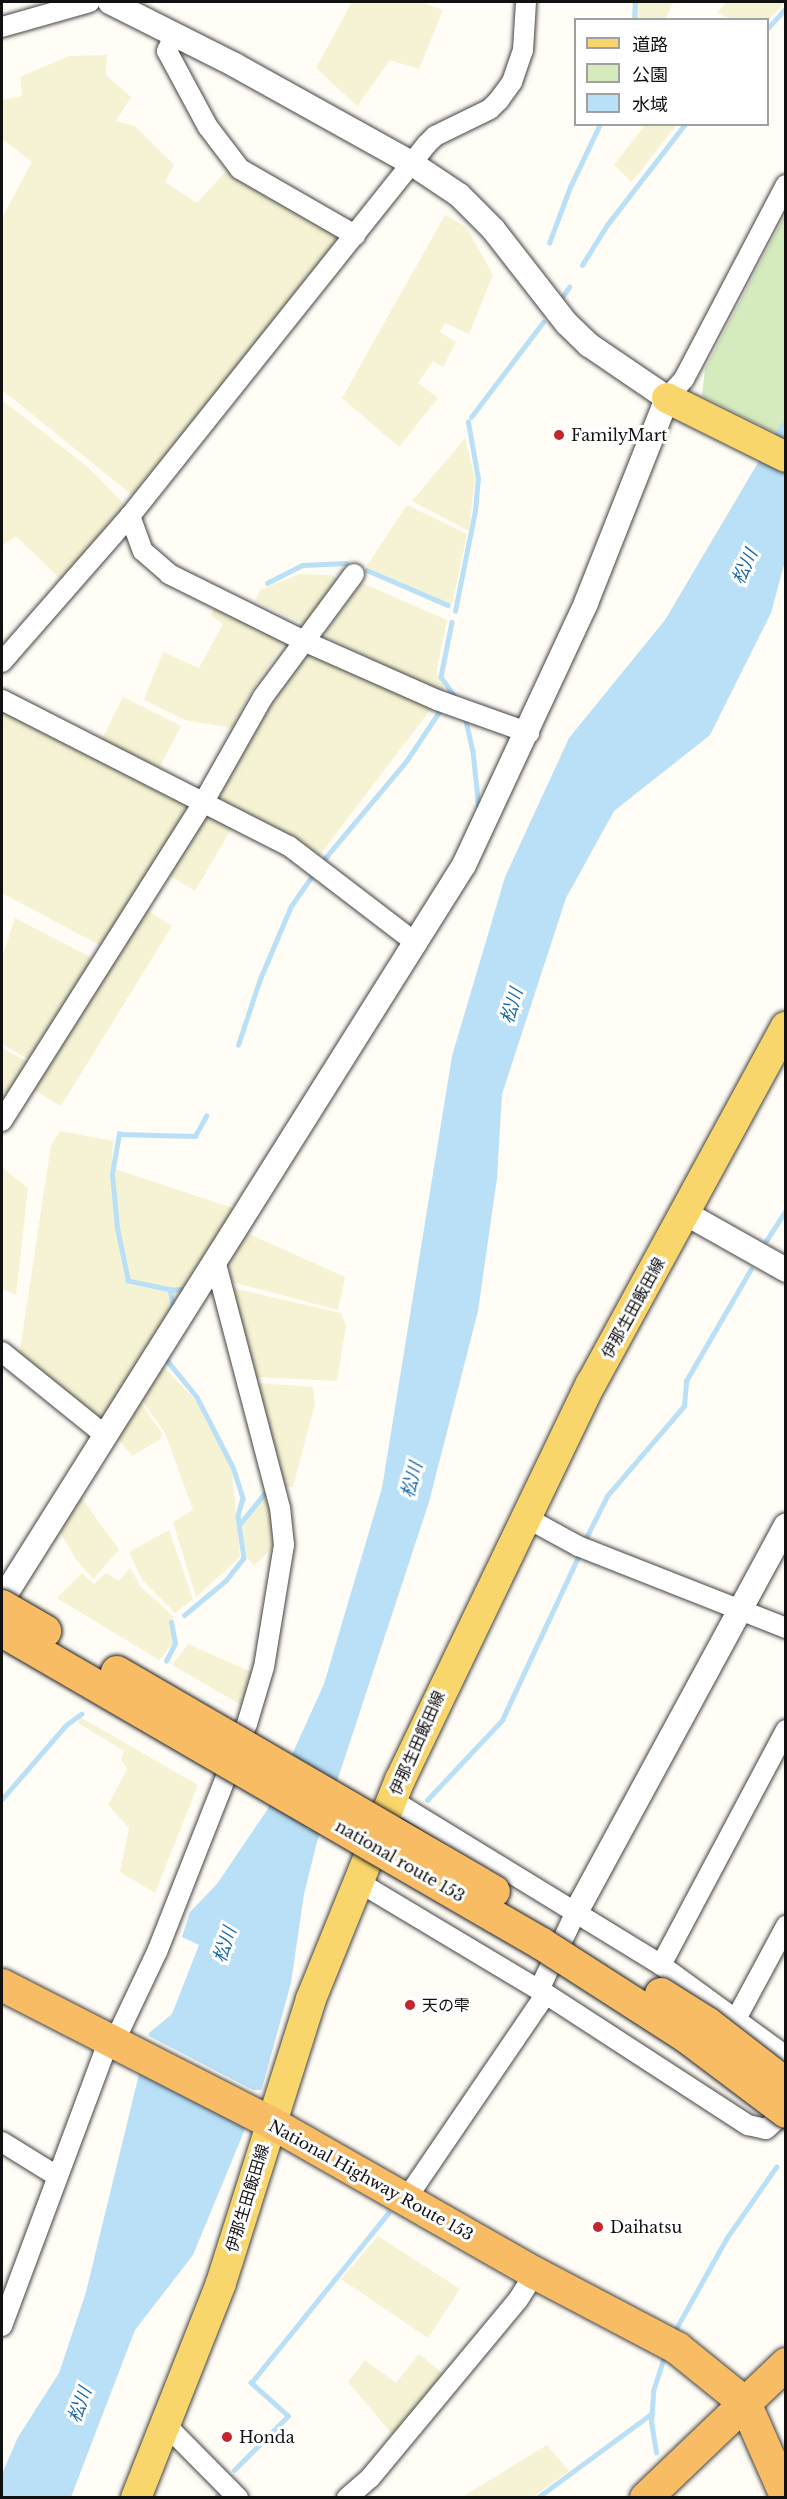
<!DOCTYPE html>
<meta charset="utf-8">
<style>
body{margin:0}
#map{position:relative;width:787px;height:2499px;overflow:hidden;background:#fffdf5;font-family:"Libre Baskerville","Noto Sans JP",serif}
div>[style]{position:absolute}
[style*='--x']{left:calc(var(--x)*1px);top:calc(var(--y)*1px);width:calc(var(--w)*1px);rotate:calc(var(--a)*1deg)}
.farmland>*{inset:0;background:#f6f3d4}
.green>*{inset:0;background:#d5ebbd}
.water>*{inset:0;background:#b9e0f7}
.pier>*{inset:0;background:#fffdf5}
.stream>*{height:4.5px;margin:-2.25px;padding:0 2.25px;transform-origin:2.25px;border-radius:2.25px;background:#b9e0f7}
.roads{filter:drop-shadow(0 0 2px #444) drop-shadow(0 0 2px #444)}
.minor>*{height:20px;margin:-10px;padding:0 10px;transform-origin:10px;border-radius:10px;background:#fff}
.tertiary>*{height:24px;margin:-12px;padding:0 12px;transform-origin:12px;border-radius:12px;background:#fff}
.primary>*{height:30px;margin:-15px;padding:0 15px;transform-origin:15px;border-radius:15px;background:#f9d66b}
.trunk>*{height:32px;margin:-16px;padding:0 16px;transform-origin:16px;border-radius:16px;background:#f7bc64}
.bridges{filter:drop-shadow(0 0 2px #222) drop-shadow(0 0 2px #222)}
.trunk-bridge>*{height:32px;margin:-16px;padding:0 16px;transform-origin:16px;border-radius:16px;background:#f7bc64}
.dots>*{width:16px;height:16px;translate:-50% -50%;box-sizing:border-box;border:3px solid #fff;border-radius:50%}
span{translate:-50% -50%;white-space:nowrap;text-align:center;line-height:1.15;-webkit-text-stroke:6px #fff;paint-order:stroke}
.poi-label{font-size:16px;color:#111}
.left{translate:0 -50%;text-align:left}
.street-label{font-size:16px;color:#111}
.water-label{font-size:18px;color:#1768a6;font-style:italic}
.frame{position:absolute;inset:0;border:3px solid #111;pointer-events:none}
.legend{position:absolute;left:574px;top:18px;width:195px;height:108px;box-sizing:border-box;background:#fff;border:2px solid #a0a0a0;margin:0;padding:8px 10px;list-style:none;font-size:18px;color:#111}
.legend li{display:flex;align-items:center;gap:12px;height:30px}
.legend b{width:30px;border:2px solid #a0a0a0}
</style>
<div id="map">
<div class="farmland">
<i style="clip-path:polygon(352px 2px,421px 2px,443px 10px,419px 69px,390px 60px,357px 106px,316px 68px)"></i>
<i style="clip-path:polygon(637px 2px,673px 2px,665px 20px,636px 19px)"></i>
<i style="clip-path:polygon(726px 2px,785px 2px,768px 21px,731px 19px,717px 13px)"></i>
<i style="clip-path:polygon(107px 55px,106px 75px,131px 97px,116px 121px,135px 126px,174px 165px,165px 182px,197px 203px,228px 169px,344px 237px,132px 495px,2px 390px,2px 218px,32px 162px,2px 139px,2px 100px,22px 96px,20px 77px,69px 56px)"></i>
<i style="clip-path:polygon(645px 125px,676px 125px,632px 182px,614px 165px)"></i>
<i style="clip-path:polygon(445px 215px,466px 227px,493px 275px,469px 334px,445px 323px,440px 332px,456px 342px,443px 367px,433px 361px,418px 383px,438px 398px,399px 447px,342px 398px)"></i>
<i style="clip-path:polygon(2px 400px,88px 467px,127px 507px,64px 577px,59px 578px,16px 536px,2px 546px)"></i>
<i style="clip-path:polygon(465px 438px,475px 478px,469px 531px,412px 501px)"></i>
<i style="clip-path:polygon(407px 505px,467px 534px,452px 605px,366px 567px)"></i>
<i style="clip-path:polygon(299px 574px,332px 575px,340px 582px,304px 624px,255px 601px,260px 590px)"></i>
<i style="clip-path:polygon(362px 583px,447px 620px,436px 674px,444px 687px,441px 694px,326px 637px,327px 630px)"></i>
<i style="clip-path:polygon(218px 600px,287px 638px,251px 691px,232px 728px,185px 720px,144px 700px,163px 652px,199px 668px,223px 624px,211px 615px)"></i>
<i style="clip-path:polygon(308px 648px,434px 705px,319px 856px,295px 838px,220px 798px,267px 701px)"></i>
<i style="clip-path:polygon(123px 697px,181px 726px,159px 768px,102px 739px)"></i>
<i style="clip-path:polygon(2px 708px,182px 801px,185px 812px,103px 947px,2px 893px)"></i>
<i style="clip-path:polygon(206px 814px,233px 826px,195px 891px,169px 875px)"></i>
<i style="clip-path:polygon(147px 910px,172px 926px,61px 1106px,34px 1090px)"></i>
<i style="clip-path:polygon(15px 918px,90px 957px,90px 962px,28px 1059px,2px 1044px,2px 958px)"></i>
<i style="clip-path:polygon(2px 1048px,28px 1062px,2px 1102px)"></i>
<i style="clip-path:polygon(60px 1131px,113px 1141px,112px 1168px,239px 1210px,102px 1421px,19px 1356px,51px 1145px)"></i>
<i style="clip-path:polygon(2px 1167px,28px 1188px,16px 1295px,2px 1289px)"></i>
<i style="clip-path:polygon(247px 1233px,345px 1277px,338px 1310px,232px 1282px,228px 1262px)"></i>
<i style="clip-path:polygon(232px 1288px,341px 1313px,346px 1325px,337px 1381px,256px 1377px)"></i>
<i style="clip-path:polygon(162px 1366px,195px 1399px,232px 1470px,240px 1557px,196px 1597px,173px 1522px,193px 1510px,165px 1433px,141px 1399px)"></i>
<i style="clip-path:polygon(257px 1383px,313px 1387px,315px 1404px,293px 1487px,281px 1487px)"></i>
<i style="clip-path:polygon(140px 1402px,162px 1433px,161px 1439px,132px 1456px,116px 1436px)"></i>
<i style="clip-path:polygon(272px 1496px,278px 1543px,254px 1566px,246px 1556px,242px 1523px,265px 1497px)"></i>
<i style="clip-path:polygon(81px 1497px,119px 1550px,93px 1579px,77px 1561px,60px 1532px)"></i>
<i style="clip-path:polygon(169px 1530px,193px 1599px,175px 1613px,143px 1581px,129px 1552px)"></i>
<i style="clip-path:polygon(130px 1568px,141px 1587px,173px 1616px,173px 1643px,159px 1660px,57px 1598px,82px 1573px,94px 1584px,106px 1573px,119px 1581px)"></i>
<i style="clip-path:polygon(188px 1644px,256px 1674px,243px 1706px,172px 1665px)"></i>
<i style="clip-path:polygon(80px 1717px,198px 1785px,155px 1893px,120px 1872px,129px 1828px,108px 1805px,127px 1769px,121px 1760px,124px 1751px,78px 1723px)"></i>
<i style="clip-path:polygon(378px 2236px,460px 2289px,428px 2338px,341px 2279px)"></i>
<i style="clip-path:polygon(419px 2354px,446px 2376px,393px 2435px,348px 2382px,365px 2360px,396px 2383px)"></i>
<i style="clip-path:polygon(547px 2445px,569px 2471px,533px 2497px,462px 2497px)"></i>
</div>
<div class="green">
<i style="clip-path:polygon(785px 215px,785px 417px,776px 433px,702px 396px,705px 369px)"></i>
</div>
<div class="water">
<i style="clip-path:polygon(785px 417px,785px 561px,771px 613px,710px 735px,614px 811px,566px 898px,502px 1094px,497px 1178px,478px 1311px,429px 1502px,317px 1842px,304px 1894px,291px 1983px,262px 2088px,193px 2255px,135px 2330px,71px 2497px,2px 2497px,2px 2474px,18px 2437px,59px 2373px,86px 2292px,149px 2033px,172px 2014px,199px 1945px,182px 1937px,190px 1912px,217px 1884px,267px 1810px,324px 1684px,382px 1488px,452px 1056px,505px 877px,569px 738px,665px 620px)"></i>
</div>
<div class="pier">
<i style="clip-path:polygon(145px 2034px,253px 2090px,265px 2090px,251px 2125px,136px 2065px)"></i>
</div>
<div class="stream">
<i style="--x:634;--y:20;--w:18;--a:-87"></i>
<i style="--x:768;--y:28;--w:27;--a:-48"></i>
<i style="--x:549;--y:243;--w:60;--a:-69.4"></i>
<i style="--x:570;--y:187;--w:70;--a:-64.5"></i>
<i style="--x:582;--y:265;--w:47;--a:-58"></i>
<i style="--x:607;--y:225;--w:128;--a:-52.3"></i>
<i style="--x:563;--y:296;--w:11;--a:-56"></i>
<i style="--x:471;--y:417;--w:119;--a:-52.8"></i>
<i style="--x:367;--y:570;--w:88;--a:23.4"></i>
<i style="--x:267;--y:583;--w:39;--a:-27"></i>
<i style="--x:302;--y:565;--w:44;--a:-2.6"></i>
<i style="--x:455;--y:611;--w:102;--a:-78.7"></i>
<i style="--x:475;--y:511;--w:32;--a:-85"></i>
<i style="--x:478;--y:479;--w:58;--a:-100"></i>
<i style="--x:452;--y:622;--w:56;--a:101.3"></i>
<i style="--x:441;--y:677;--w:22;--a:54"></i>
<i style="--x:466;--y:721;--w:31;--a:77"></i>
<i style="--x:473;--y:751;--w:58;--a:84.1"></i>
<i style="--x:321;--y:863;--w:134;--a:-50.1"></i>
<i style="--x:407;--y:760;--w:61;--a:-56.3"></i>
<i style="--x:238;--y:1045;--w:70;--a:-71.6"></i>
<i style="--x:260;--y:979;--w:79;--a:-67"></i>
<i style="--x:291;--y:906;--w:38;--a:-55"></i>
<i style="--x:766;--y:1241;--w:37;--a:-57"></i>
<i style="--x:187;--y:1289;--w:16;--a:176"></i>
<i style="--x:171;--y:1290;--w:44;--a:-168.2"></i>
<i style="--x:128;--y:1281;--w:54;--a:-101.7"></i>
<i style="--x:117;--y:1228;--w:54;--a:-95.3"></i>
<i style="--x:112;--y:1174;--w:41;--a:-80.1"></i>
<i style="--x:119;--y:1134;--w:76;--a:1.5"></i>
<i style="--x:195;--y:1136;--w:23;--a:-61"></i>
<i style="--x:170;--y:1290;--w:17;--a:77"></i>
<i style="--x:166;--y:1359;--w:49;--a:50.8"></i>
<i style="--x:197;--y:1397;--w:79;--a:62.8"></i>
<i style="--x:233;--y:1467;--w:33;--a:72"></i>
<i style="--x:243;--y:1498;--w:19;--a:106"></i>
<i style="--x:238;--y:1516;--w:42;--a:81.9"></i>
<i style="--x:244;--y:1558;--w:28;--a:128"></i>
<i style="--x:227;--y:1580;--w:55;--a:140.2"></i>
<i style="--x:239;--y:1525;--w:40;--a:-51"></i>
<i style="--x:584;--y:1542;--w:51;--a:-63.4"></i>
<i style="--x:607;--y:1496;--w:118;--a:-49.5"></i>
<i style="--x:684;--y:1406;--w:25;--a:-85"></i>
<i style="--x:686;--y:1381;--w:129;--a:-59.9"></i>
<i style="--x:166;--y:1661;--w:20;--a:-63"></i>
<i style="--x:175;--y:1643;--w:21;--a:-101"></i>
<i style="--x:2;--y:1799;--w:98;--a:-49.1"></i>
<i style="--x:66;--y:1725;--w:19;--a:-36"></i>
<i style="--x:427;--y:1800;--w:110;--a:-46.8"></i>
<i style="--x:502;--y:1720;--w:184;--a:-65"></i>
<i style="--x:673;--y:2334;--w:109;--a:-60.8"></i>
<i style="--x:726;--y:2239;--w:88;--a:-55.2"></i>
<i style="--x:656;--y:2453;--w:30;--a:-99"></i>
<i style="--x:651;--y:2423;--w:32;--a:-86"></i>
<i style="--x:653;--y:2391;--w:40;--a:-72"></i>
<i style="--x:234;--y:2470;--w:76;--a:-45"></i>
<i style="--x:288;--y:2416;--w:50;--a:-138.3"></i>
<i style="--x:251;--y:2383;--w:218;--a:-51.1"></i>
<i style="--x:215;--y:2498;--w:9;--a:-49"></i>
<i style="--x:537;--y:2498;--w:142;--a:-36.4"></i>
</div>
<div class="roads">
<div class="minor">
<i style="--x:2;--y:27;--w:91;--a:-15.9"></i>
<i style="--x:175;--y:34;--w:19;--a:115"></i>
<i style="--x:167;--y:51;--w:86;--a:61.7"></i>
<i style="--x:208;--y:127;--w:53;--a:52.7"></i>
<i style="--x:240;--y:169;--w:133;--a:29.9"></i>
<i style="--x:667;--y:398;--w:25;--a:-48"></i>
<i style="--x:684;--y:379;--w:219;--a:-62.3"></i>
<i style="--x:130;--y:516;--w:37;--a:70"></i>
<i style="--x:143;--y:551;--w:35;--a:41"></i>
<i style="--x:169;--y:574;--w:153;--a:26.4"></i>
<i style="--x:306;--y:642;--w:143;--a:23.9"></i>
<i style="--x:437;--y:700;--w:98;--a:19.7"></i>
<i style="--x:2;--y:662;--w:194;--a:-48.8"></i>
<i style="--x:130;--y:516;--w:475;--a:-51.4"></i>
<i style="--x:426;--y:145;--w:13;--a:-45"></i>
<i style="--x:435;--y:136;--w:61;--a:-26.1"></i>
<i style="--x:490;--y:109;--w:13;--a:-45"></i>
<i style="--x:499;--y:100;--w:22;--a:-54"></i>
<i style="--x:512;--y:82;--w:34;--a:-71"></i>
<i style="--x:523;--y:50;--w:48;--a:-86.4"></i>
<i style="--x:2;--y:700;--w:322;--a:27"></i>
<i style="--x:289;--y:846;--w:161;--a:37.4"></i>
<i style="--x:2;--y:1121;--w:376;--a:-57.7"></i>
<i style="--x:203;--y:803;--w:122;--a:-60.5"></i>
<i style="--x:263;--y:697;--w:153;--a:-53.5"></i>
<i style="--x:2;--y:1352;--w:132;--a:38.9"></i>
<i style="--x:525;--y:1517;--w:60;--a:28.7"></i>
<i style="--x:578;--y:1546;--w:224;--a:21.5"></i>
<i style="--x:392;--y:1800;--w:316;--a:31.5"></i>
<i style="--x:661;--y:1965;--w:155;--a:36.1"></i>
<i style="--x:357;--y:1881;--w:220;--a:30.9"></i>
<i style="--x:546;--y:1994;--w:241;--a:33"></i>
<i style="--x:748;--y:2125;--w:18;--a:13"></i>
<i style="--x:766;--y:2129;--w:27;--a:-42"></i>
<i style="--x:661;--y:1965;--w:266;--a:-62"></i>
<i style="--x:539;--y:1990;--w:84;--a:-64.7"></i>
<i style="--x:736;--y:2019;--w:106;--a:-61.7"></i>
<i style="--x:2;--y:2142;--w:65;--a:31.7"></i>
<i style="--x:406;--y:2199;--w:248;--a:-55.7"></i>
<i style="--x:2;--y:2326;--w:302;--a:-69.5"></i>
<i style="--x:108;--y:2043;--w:13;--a:-42"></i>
<i style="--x:118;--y:2034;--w:91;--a:-64.6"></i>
<i style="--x:157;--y:1952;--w:245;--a:-68.5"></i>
<i style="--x:247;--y:1724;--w:59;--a:-73.4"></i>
<i style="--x:264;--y:1667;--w:124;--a:-80.7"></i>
<i style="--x:284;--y:1545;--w:37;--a:-96"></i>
<i style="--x:280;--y:1508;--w:252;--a:-104.7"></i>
<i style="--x:166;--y:2425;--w:103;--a:45.4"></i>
<i style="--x:347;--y:2498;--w:30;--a:-41"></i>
<i style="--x:370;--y:2478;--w:231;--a:-50.3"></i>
<i style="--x:518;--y:2300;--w:32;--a:-58"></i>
</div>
<div class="tertiary">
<i style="--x:685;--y:1213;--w:116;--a:29.4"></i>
<i style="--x:2;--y:1600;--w:868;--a:-57.85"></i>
<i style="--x:464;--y:865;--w:289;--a:-65"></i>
<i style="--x:586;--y:603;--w:220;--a:-68.4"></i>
<i style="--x:667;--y:398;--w:94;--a:-145.8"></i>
<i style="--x:589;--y:345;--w:30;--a:-136"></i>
<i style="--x:567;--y:324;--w:120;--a:-127.9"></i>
<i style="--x:493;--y:229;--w:48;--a:-135"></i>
<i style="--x:459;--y:195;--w:58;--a:-146.3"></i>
<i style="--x:411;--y:163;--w:201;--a:-150.9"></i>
<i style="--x:235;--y:65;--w:140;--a:-153.3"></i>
<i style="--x:575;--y:1914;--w:442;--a:-61.5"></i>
</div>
<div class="primary">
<i style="--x:667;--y:398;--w:133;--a:26.4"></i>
<i style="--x:136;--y:2498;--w:231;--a:-68.4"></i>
<i style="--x:221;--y:2283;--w:298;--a:-72.4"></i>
<i style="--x:311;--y:1999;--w:236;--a:-67.9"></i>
<i style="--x:400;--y:1780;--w:440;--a:-64.3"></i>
<i style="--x:591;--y:1384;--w:407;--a:-61.4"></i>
</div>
<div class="trunk">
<i style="--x:2;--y:1985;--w:301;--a:27.1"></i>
<i style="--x:270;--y:2122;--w:305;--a:29.7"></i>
<i style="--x:535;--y:2273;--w:161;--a:27.8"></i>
<i style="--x:677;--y:2348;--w:87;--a:39"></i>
<i style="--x:745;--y:2403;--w:102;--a:66.2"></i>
<i style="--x:646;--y:2498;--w:194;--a:-43.7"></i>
</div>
</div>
<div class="bridges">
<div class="trunk-bridge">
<i style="--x:2;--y:1606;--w:50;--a:30.2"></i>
<i style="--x:2;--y:1631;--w:624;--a:30.1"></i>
<i style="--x:542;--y:1944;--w:169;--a:32.7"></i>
<i style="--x:684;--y:2035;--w:128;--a:37"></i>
<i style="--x:117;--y:1672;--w:436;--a:30.2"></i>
<i style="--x:661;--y:1994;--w:54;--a:32.2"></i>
<i style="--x:707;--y:2023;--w:100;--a:37.7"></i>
</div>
</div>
<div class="dots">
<i style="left:559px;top:435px;background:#c4262e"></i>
<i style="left:410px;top:2005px;background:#c4262e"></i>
<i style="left:598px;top:2227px;background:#c4262e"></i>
<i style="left:227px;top:2437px;background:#c4262e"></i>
</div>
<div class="poi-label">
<span class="left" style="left:571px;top:435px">FamilyMart</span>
<span class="left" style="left:422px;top:2005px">天の雫</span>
<span class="left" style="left:610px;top:2227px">Daihatsu</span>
<span class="left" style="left:239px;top:2437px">Honda</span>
</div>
<div class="street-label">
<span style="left:633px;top:1308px;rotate:-61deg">伊那生田飯田線</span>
<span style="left:417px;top:1743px;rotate:-66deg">伊那生田飯田線</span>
<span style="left:400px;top:1861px;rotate:30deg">national route 153</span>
<span style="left:371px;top:2180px;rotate:29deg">National Highway Route 153</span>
<span style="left:247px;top:2198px;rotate:-73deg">伊那生田飯田線</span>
</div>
<div class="water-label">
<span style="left:745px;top:567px;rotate:-66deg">松川</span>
<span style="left:512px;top:1006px;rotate:-73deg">松川</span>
<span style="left:412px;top:1480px;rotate:-75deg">松川</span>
<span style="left:225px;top:1945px;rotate:-72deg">松川</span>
<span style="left:80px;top:2405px;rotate:-70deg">松川</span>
</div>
<div class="frame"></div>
<ul class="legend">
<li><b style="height:8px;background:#f9d66b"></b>道路</li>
<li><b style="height:16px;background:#d5ebbd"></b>公園</li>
<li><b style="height:16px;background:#b9e0f7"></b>水域</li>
</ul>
</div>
